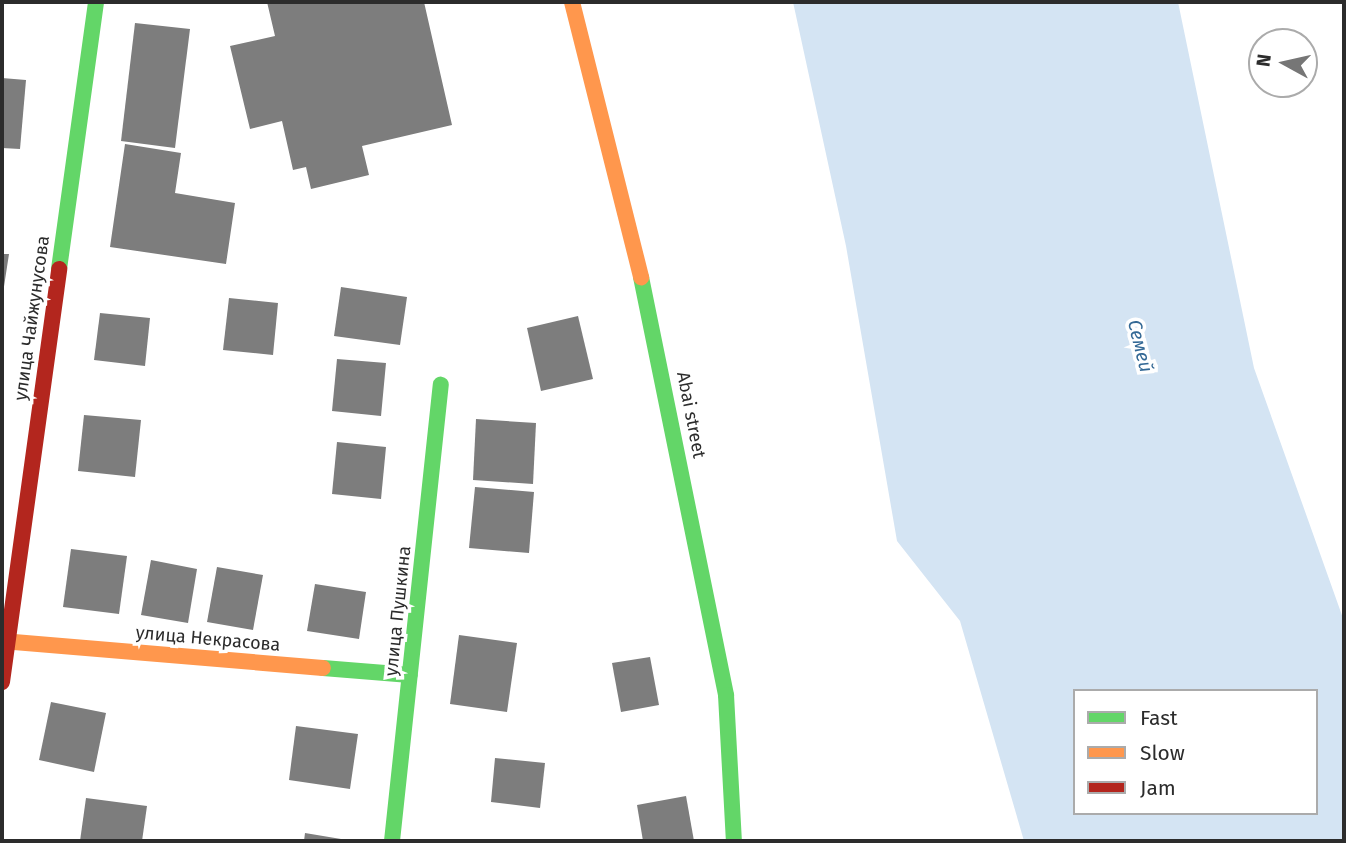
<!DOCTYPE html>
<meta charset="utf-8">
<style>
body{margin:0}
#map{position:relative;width:1346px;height:843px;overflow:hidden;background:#fff;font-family:"Fira Sans",sans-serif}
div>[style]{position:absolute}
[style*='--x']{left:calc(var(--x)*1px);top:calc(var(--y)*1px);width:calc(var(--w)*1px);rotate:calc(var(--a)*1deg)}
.water>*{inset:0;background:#d4e4f3}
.building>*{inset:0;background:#7d7d7d}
.fast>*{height:16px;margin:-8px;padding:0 8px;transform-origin:8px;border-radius:8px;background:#63d668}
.slow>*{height:16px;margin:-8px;padding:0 8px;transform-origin:8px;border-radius:8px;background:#ff974d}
.jam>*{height:16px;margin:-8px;padding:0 8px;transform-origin:8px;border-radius:8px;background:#b3261e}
span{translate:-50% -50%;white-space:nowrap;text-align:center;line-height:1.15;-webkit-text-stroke:7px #fff;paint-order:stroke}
.street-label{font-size:18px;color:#2c2c2c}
.water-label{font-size:19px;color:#336895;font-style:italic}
.frame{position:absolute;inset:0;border:4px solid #2c2c2c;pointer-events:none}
.legend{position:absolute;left:1073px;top:689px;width:245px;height:126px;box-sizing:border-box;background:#fff;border:2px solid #ababab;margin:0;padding:9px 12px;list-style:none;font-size:21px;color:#2c2c2c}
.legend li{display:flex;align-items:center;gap:14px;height:35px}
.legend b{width:35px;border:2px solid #ababab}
.north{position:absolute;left:1248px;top:28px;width:70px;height:70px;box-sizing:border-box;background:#fff;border:2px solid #ababab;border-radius:50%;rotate:278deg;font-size:19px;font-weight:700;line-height:28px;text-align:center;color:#2c2c2c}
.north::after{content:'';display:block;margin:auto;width:24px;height:32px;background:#767676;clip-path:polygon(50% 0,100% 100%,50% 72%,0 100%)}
</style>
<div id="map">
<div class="water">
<i style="clip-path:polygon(evenodd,793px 2px,1178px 2px,1254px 368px,1344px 621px,1344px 841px,1024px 841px,960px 621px,897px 541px,846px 246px,793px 2px,1075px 691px,1316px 691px,1316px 813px,1075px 813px,1075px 691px)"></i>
</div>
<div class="building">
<i style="clip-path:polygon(267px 2px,424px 2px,452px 125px,362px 146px,369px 175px,311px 189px,306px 167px,293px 170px,282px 121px,250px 129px,230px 46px,275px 36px)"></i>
<i style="clip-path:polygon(135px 23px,190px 29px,175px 148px,121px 141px)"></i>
<i style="clip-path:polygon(2px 78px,26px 80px,20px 149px,2px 148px)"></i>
<i style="clip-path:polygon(125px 144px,181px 153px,175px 193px,235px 203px,226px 264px,110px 247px)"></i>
<i style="clip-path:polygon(2px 254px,9px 254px,3px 293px,2px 293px)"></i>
<i style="clip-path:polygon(341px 287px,407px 297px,400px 345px,334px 336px)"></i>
<i style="clip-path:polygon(229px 298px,278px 303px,273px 355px,223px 350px)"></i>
<i style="clip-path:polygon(100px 313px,150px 318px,145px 366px,94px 360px)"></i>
<i style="clip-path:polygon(578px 316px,593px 379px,541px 391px,527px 328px)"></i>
<i style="clip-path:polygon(337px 359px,386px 363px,381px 416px,332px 411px)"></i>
<i style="clip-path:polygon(84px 415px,141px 420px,135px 477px,78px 471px)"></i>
<i style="clip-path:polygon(476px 419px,536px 423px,533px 484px,473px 480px)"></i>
<i style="clip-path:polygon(337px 442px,386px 447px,381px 499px,332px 494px)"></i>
<i style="clip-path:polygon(475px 487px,534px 492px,529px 553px,469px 548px)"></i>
<i style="clip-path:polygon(71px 549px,127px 556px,119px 614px,63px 607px)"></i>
<i style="clip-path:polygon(151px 560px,197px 569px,188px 623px,141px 615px)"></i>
<i style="clip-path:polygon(217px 567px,263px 575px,253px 630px,207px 622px)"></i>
<i style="clip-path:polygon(315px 584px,366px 592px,359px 639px,307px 631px)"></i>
<i style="clip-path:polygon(459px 635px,517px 643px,507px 712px,450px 704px)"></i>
<i style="clip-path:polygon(650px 657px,659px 705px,621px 712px,612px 663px)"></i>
<i style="clip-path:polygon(51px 702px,106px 713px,94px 772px,39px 760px)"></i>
<i style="clip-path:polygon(296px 726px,358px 734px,350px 789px,289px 780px)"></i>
<i style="clip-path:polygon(495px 758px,545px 763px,540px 808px,491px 802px)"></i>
<i style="clip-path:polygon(686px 796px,694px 841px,643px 841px,637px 805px)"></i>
<i style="clip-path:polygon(86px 798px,147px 806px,142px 841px,80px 841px)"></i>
<i style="clip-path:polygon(305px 833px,347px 840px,347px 841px,304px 841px)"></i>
</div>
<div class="fast">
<i style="--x:59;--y:269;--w:270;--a:-82.1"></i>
<i style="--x:641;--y:277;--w:427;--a:78.5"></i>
<i style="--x:726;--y:695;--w:146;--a:86.9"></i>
<i style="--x:323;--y:668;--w:87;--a:4.6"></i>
<i style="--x:392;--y:841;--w:459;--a:-83.9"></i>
</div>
<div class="slow">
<i style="--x:572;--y:2;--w:284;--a:75.9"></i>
<i style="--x:2;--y:641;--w:322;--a:4.8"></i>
</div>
<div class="jam">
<i style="--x:2;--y:682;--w:417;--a:-82.1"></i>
</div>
<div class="street-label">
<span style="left:32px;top:318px;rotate:-82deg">улица Чайжунусова</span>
<span style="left:691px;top:415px;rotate:79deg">Abai street</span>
<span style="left:398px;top:611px;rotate:-84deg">улица Пушкина</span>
<span style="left:208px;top:639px;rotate:5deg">улица Некрасова</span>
</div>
<div class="water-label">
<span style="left:1140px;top:346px;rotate:76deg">Семей</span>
</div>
<div class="frame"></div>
<ul class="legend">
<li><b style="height:9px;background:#63d668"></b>Fast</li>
<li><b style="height:9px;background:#ff974d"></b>Slow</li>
<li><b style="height:9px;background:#b3261e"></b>Jam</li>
</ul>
<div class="north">N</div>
</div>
